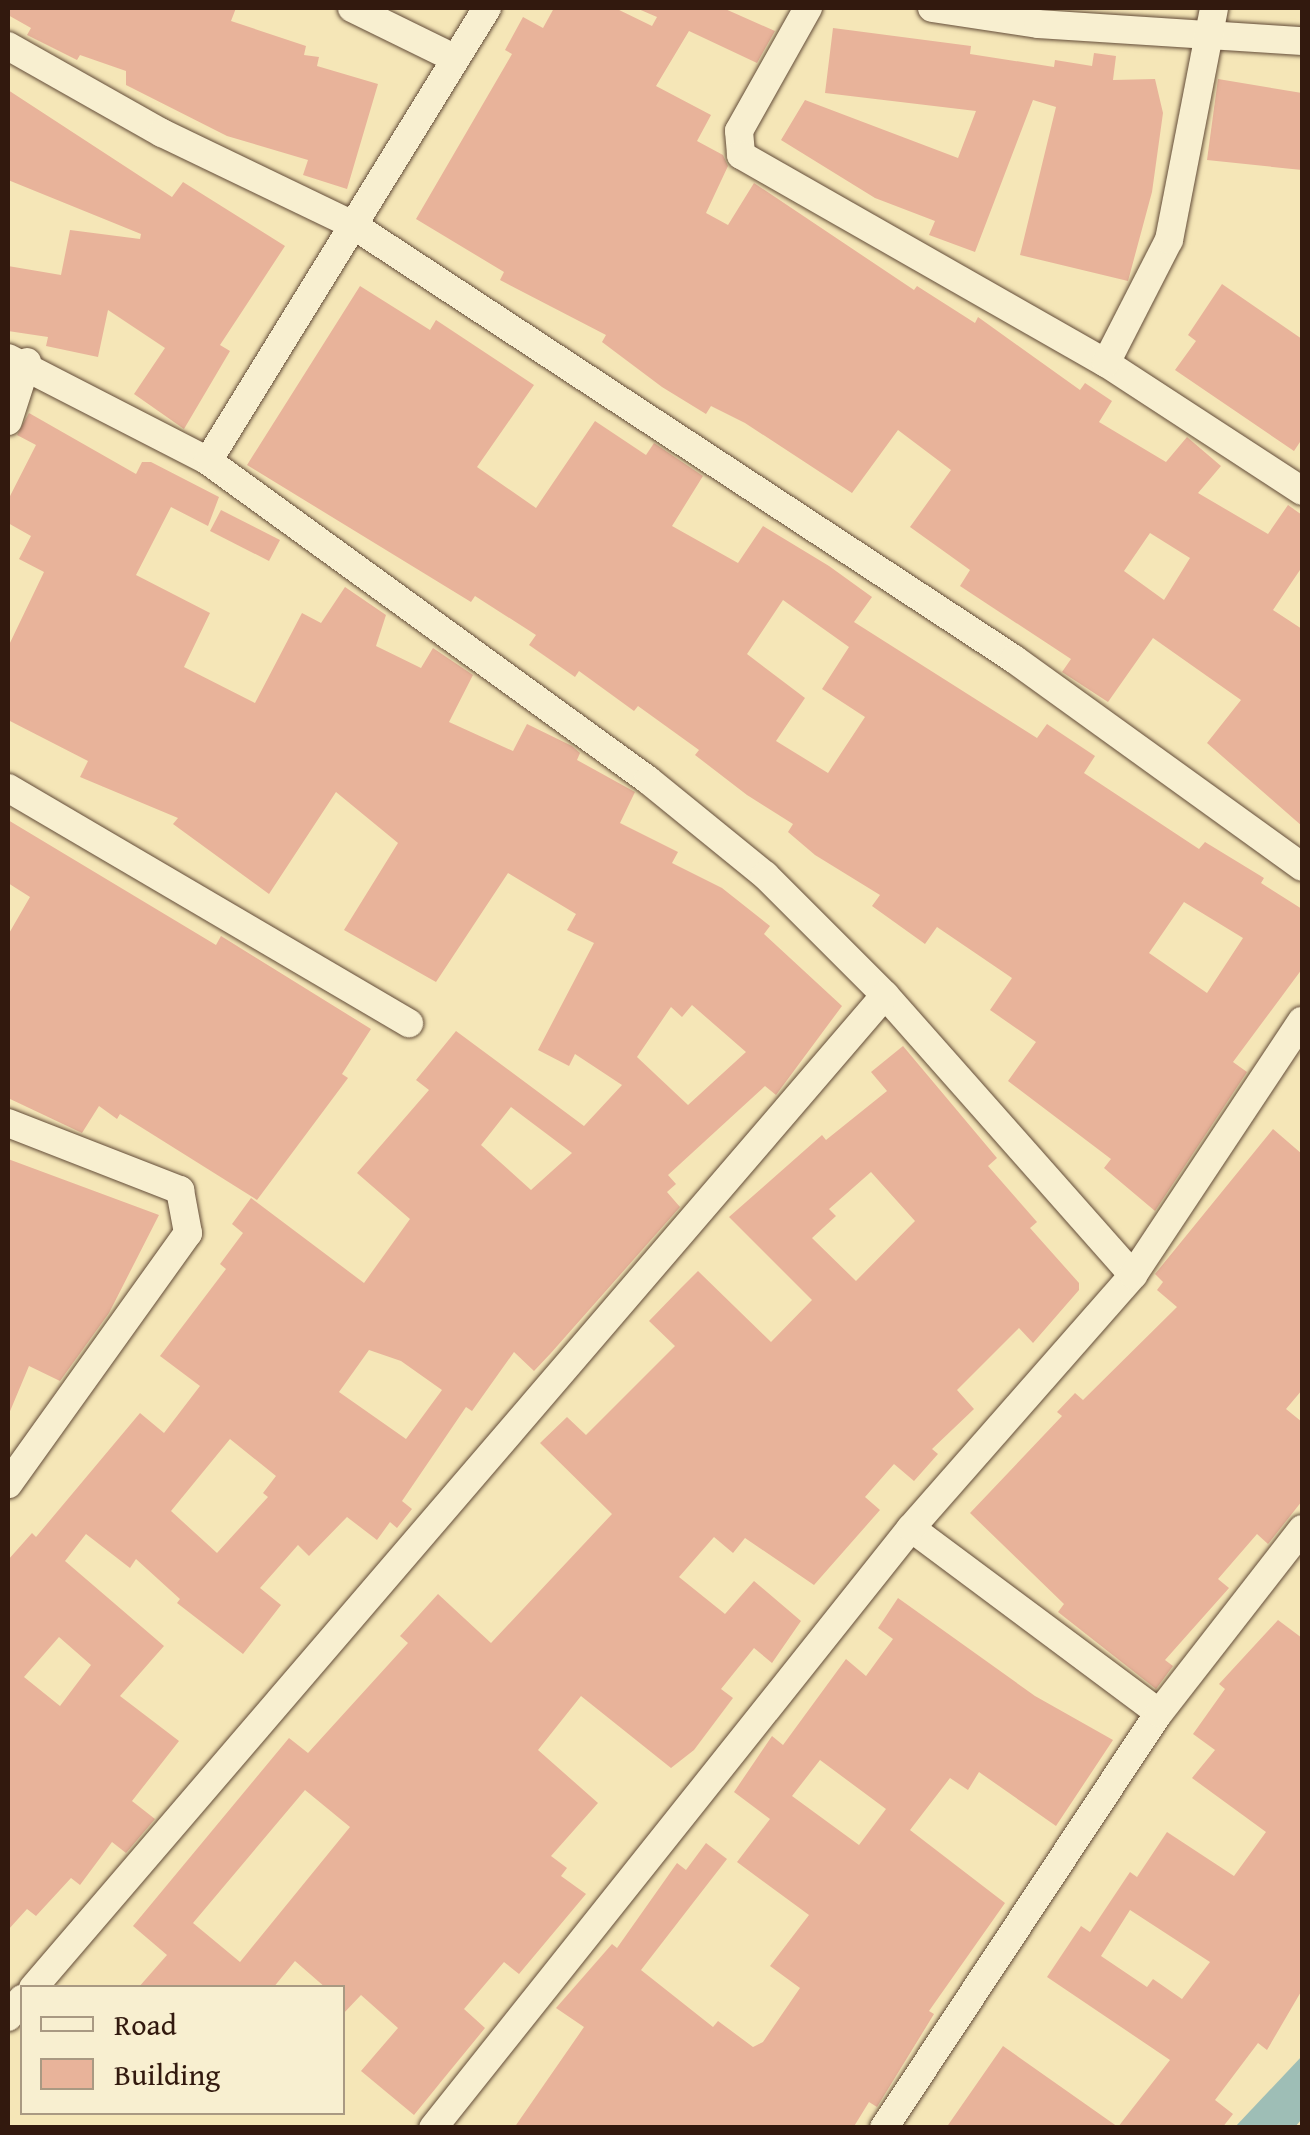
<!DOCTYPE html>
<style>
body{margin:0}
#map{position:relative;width:1310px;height:2135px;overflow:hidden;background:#f5e6b7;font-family:"Gentium Book Plus",serif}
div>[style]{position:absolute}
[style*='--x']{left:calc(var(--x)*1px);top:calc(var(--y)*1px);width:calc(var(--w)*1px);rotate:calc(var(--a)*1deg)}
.water>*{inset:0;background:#9ebeb6}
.building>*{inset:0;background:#e8b39a}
.roads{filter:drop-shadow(0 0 2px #634c38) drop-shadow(0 0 2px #634c38)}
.minor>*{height:28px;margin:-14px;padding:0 14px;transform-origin:14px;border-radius:14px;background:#f8efd0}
span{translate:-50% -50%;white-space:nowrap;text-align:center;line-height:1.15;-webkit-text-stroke:10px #f8efd0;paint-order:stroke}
.frame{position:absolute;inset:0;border:10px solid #32190e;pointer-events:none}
.legend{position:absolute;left:20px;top:1985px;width:325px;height:130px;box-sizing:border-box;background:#f8efd0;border:2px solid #a99982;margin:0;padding:12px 18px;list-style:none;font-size:30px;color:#32190e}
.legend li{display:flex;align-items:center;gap:20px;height:50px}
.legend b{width:50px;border:2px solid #a99982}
</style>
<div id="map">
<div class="water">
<i style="clip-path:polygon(1302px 2056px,1302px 2119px,1295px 2127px,1235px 2127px)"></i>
</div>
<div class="building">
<i style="clip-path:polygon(8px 8px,236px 8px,231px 21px,306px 46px,304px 55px,319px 57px,317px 66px,378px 84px,347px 189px,303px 175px,308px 160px,227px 136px,126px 85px,126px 71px,80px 55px,77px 60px,27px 35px,31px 28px,8px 15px)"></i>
<i style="clip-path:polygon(evenodd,554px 8px,615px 8px,652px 26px,657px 17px,636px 8px,723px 8px,775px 31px,757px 63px,689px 31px,656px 86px,711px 115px,697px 141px,723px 155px,728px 166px,706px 213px,728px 225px,754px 183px,914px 290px,917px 286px,975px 323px,978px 317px,1080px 390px,1085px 383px,1112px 401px,1099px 422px,1166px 462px,1187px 437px,1221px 466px,1198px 493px,1268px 534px,1288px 505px,1302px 515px,1302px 567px,1273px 610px,1302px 629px,1302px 826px,1207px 743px,1241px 700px,1153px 638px,1108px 702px,1062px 672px,1071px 659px,960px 586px,970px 570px,910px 527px,951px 470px,898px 430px,852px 493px,745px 423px,711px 406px,706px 414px,662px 387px,602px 342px,606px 335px,500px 280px,504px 272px,416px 219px,512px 54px,505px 50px,523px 17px,543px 28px,554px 8px,1150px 533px,1190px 558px,1164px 600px,1124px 571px,1150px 533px)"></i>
<i style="clip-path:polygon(833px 28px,971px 46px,970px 54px,1054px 67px,1055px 60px,1092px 66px,1094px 53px,1116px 56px,1113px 80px,1155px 79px,1163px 113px,1152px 192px,1128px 281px,1020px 255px,1056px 107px,1033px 100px,975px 252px,929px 235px,935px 221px,875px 198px,781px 140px,805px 100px,958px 158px,976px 111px,825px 93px)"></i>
<i style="clip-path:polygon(1218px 79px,1302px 93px,1302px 170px,1207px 160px)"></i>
<i style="clip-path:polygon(8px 90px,172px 197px,183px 182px,285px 246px,220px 345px,230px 351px,184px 429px,134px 394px,165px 348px,108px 310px,98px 357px,46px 346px,48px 337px,8px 331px,8px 266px,61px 275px,70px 230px,140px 239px,141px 234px,8px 180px)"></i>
<i style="clip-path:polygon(1222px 284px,1302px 339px,1302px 439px,1294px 451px,1175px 370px,1196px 341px,1188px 335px)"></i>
<i style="clip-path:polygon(evenodd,360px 286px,430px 330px,436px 320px,534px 385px,477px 467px,536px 508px,595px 421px,646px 455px,654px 443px,703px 476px,672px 526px,738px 563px,763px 526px,829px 566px,872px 597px,854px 622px,1037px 738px,1047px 724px,1095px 756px,1084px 773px,1199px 849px,1205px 842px,1264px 878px,1261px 883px,1302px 909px,1302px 969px,1233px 1062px,1247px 1072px,1155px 1211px,1104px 1168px,1111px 1159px,1008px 1081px,1036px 1042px,990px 1010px,1012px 978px,937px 927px,925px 944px,872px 906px,880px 895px,815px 855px,788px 832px,793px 824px,747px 795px,695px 755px,699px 750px,638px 706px,634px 711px,579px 671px,575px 677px,529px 645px,536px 635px,475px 596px,471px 602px,247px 465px,360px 286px,783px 600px,849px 647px,822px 689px,865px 717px,828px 773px,776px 741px,805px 698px,747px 654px,783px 600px,360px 286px,1184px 902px,1243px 938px,1207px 993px,1149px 953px,1184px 902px)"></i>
<i style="clip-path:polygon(evenodd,29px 413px,136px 474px,142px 462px,151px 462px,219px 497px,208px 526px,171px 507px,136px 575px,210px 613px,184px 667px,255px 703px,302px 613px,321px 623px,345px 587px,386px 615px,376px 646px,421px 668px,433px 648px,473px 675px,449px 722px,513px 751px,527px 724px,572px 746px,580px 753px,577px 760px,635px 792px,620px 823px,678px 852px,672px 863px,722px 888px,770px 926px,764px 934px,842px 1006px,776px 1095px,765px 1086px,668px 1175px,676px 1184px,667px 1192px,680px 1207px,551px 1353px,534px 1371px,514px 1352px,472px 1411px,466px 1407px,402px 1501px,412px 1509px,397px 1528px,390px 1522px,377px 1540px,347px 1517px,309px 1556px,298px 1545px,260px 1588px,281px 1605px,243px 1654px,177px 1603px,180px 1599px,136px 1559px,130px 1568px,86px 1534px,65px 1561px,164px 1646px,120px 1696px,179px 1741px,132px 1801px,155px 1819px,126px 1853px,112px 1842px,80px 1885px,71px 1878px,36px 1916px,27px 1909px,8px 1930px,8px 1560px,32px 1533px,36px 1537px,140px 1413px,164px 1433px,200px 1386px,160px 1356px,226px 1269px,220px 1264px,243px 1233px,232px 1224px,251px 1198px,364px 1283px,410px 1219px,357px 1173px,429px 1090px,416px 1080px,456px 1031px,584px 1126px,622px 1085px,575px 1054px,569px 1066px,538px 1050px,594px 943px,567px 930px,576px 914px,508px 873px,436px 982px,344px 930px,398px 843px,336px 792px,269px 894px,173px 824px,178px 818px,80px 777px,88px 761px,8px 720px,8px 647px,44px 572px,19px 559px,31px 536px,8px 523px,8px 500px,36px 445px,17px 435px,29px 413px,692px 1005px,746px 1052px,688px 1105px,637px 1057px,671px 1007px,682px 1017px,692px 1005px,29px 413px,511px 1107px,572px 1153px,531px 1190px,481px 1145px,511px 1107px,29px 413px,369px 1350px,401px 1361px,442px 1390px,406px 1439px,339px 1392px,369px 1350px,29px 413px,230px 1439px,276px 1476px,263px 1493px,268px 1497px,217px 1553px,171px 1511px,230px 1439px,29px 413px,59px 1637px,91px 1665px,60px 1706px,24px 1677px,59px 1637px)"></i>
<i style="clip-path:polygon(221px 510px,280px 540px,269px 561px,210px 531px)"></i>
<i style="clip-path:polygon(8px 820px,216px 945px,221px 936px,371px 1029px,342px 1074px,348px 1078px,257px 1200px,120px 1114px,117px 1119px,99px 1106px,82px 1133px,8px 1098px,8px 935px,30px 897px,8px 883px)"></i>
<i style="clip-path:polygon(evenodd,903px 1046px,997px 1158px,988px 1166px,1037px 1222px,1030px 1228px,1079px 1283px,1079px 1290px,1033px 1343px,1019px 1328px,957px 1390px,974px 1409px,932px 1449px,938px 1454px,914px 1481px,894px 1464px,865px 1497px,880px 1510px,814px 1585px,745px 1538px,733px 1553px,714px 1537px,679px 1577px,725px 1614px,754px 1581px,801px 1621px,772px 1663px,754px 1648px,721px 1689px,733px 1698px,694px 1750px,671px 1768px,581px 1696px,538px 1750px,598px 1803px,551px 1856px,567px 1868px,561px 1876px,586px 1894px,519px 1974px,504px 1962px,464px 2009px,485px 2028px,440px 2083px,414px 2115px,361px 2071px,398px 2028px,361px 1995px,342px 2015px,342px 1988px,326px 1988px,295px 1961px,273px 1988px,138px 1988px,167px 1955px,133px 1926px,289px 1738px,308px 1753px,408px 1643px,400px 1636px,438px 1594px,491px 1643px,612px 1514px,540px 1443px,567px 1417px,586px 1435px,675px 1346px,649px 1321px,681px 1288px,698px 1271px,771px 1342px,812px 1300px,729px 1217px,822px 1135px,826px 1140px,887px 1091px,871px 1072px,903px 1046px,871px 1172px,915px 1221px,856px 1281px,812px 1238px,836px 1216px,829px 1209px,871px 1172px,903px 1046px,305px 1790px,350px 1827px,240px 1962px,193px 1923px,305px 1790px)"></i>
<i style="clip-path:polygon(1273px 1129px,1302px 1154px,1302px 1390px,1286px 1409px,1302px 1422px,1302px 1501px,1268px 1544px,1257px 1534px,1218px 1579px,1229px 1588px,1165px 1660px,1173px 1666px,1156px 1689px,1058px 1612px,1064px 1604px,970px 1513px,1062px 1416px,1057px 1412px,1075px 1393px,1083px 1400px,1177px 1307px,1157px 1290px,1163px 1282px,1155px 1274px)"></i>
<i style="clip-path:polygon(8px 1159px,159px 1215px,109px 1313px,60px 1381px,29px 1366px,8px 1416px)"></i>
<i style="clip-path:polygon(evenodd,898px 1598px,1035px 1696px,1113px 1740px,1056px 1826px,979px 1772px,968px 1790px,950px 1778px,910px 1830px,1005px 1903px,929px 2011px,934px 2014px,877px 2107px,869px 2102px,853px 2128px,514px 2128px,584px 2027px,556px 2008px,612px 1944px,617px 1948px,677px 1863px,686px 1870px,706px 1843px,727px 1859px,641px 1970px,713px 2027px,718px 2021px,753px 2047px,763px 2042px,800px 1988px,770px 1966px,809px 1915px,737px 1862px,770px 1819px,734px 1792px,772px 1736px,783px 1745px,846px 1659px,866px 1676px,893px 1639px,878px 1628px,898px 1598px,820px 1760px,886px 1809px,859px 1845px,792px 1796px,820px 1760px)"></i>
<i style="clip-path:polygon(evenodd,1278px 1620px,1302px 1638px,1302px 1990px,1267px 2050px,1258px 2043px,1215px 2100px,1233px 2114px,1222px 2128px,946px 2128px,1003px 2046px,1118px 2127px,1170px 2060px,1047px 1977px,1081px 1926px,1090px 1932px,1130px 1872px,1137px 1877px,1167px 1832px,1234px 1876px,1266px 1832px,1192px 1778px,1215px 1750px,1193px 1734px,1225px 1689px,1219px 1684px,1278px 1620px,1130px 1910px,1210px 1962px,1182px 1999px,1153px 1979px,1147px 1987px,1101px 1956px,1130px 1910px)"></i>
</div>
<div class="roads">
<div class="minor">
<i style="--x:352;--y:8;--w:114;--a:26.1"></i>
<i style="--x:808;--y:8;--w:141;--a:119.3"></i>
<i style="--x:739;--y:131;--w:24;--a:85"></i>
<i style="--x:741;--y:155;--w:420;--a:29.7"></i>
<i style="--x:1106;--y:363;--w:234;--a:33.1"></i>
<i style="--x:932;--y:8;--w:107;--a:8.6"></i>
<i style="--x:1038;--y:24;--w:265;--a:3.7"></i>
<i style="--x:8;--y:46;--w:177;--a:29.5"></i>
<i style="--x:162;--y:133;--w:212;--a:25.7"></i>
<i style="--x:353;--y:225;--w:791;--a:33.29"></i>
<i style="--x:1014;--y:659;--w:355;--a:35.8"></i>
<i style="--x:8;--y:358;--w:225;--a:27.2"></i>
<i style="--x:208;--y:461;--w:543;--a:35.94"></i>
<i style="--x:648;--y:780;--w:151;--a:39.1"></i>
<i style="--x:765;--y:875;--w:170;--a:45"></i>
<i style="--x:885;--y:995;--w:374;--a:48.5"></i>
<i style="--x:1106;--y:363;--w:138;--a:-62.9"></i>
<i style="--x:1169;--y:240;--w:236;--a:-79"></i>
<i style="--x:8;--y:421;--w:62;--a:-72.1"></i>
<i style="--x:208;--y:461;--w:532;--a:-58.37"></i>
<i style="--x:8;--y:788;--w:465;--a:30.4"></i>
<i style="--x:8;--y:1123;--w:185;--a:21.3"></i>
<i style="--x:180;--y:1190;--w:44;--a:79.5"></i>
<i style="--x:188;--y:1233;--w:309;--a:125.6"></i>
<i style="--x:911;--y:1528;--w:309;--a:36.7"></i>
<i style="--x:33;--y:1988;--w:1308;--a:-49.37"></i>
<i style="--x:8;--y:2017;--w:23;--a:-52"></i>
<i style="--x:433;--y:2128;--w:767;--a:-51.46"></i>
<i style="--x:911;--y:1528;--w:337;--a:-48.7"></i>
<i style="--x:1133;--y:1275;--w:305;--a:-56.4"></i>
<i style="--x:884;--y:2128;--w:498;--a:-56.5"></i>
<i style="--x:1159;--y:1713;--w:233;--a:-52.1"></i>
</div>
</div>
<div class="frame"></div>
<ul class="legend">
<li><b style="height:12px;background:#f8efd0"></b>Road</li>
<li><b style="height:28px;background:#e8b39a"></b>Building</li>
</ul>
</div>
